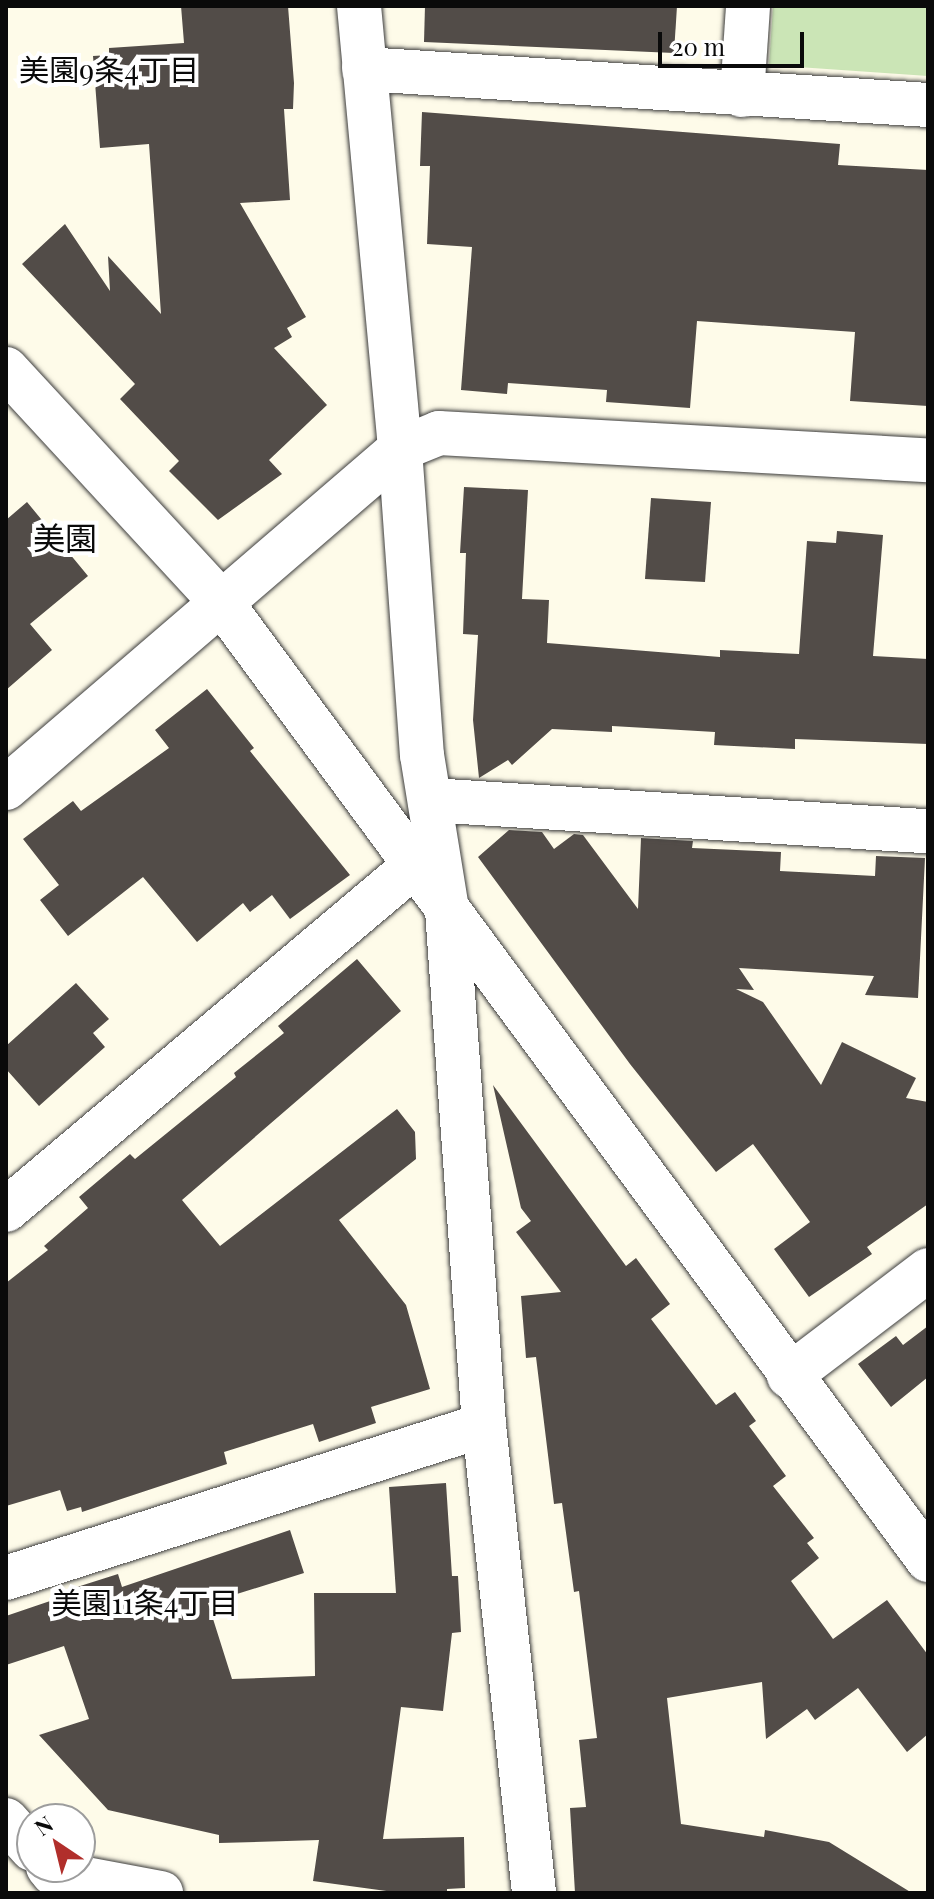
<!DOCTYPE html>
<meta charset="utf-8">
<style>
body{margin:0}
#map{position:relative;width:934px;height:1899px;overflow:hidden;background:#fefbe9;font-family:"Playfair Display","Noto Sans JP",serif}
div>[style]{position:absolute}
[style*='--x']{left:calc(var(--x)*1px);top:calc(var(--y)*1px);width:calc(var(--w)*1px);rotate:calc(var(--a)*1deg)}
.green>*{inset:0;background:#cbe5b6}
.building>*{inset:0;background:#524c48}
.roads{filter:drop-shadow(0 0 2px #3d3d3d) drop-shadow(0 0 2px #3d3d3d)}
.minor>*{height:44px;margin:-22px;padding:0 22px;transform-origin:22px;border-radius:22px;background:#fff}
.tertiary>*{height:44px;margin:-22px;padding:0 22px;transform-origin:22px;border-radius:22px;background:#fff}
span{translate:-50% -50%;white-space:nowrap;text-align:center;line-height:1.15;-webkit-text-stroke:8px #fff;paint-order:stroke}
.neighbourhood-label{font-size:30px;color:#0a0a0a}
.quarter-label{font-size:32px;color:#0a0a0a}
.frame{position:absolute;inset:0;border:8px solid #0a0a0a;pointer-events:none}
.north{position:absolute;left:16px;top:1803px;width:80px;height:80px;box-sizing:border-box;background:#fff;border:2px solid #9d9d9d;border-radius:50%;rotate:325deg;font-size:22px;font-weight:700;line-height:32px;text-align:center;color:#0a0a0a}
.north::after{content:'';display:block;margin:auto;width:28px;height:36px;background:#b12f2b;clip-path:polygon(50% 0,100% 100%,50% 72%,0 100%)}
.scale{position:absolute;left:658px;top:32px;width:146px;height:36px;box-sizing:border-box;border:4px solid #0a0a0a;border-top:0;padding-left:10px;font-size:24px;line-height:28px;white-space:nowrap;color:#0a0a0a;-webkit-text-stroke:6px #fff;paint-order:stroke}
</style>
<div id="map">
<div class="green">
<i style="clip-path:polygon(773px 6px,928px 6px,928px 76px,769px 65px)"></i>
</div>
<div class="building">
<i style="clip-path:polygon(181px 6px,288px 6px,294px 83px,293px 109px,284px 109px,290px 200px,240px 203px,306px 317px,287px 328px,292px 337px,274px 348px,327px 405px,269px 460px,282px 474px,218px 520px,169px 471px,179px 461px,120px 399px,135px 384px,22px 264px,65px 224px,110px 291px,108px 256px,161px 314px,149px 144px,100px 148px,93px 56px,109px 55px,109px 48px,184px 43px)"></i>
<i style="clip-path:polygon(425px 6px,677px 6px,674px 53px,424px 42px)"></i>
<i style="clip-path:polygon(422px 112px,840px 144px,838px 165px,928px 170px,928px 406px,850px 401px,855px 332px,697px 321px,690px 408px,606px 402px,607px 390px,508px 383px,507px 394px,461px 390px,472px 247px,427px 244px,430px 166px,420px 166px)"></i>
<i style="clip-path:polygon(464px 487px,528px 490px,522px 599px,549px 600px,547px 643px,720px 657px,720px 650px,799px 654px,807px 541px,836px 543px,837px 531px,883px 535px,873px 656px,928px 659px,928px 744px,795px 739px,795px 749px,714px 745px,715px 732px,612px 726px,612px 732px,552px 729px,512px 765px,508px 760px,479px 778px,473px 720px,478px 635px,463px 634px,466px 553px,460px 553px)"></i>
<i style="clip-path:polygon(651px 498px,711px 502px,705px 582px,645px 579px)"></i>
<i style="clip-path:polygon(27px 502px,88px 576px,30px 624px,52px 650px,6px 690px,6px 520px)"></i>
<i style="clip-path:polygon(207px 689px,254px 748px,250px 751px,350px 875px,290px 919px,272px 895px,250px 912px,243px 903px,197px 942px,143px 877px,68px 936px,40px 900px,59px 885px,23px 839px,73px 801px,81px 811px,169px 748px,155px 730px)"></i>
<i style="clip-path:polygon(509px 830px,542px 832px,554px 849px,574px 834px,583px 835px,638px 909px,641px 838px,693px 841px,692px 848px,781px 852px,780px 871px,875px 876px,876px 856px,925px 858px,918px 998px,865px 995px,874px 976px,739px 968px,754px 990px,736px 989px,763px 1002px,821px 1085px,842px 1042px,916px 1078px,906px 1098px,928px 1102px,928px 1204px,867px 1247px,872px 1254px,809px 1297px,774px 1249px,810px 1222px,753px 1144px,716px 1172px,630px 1064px,478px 857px)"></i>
<i style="clip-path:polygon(357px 959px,401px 1011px,182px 1200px,220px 1246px,397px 1109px,415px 1132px,416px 1159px,339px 1220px,406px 1305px,430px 1389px,371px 1407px,376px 1423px,319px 1442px,313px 1424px,224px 1452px,227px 1464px,82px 1512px,81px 1507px,67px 1511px,60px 1490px,6px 1506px,6px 1283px,48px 1250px,44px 1246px,88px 1208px,79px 1197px,130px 1154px,135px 1159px,236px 1077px,234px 1073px,284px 1033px,278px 1026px)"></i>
<i style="clip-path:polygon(76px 983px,109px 1019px,93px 1033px,105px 1047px,39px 1106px,6px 1069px,6px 1046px)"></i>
<i style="clip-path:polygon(493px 1085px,626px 1266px,636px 1258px,670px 1304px,651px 1319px,716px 1405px,735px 1392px,756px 1421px,749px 1426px,786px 1476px,773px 1486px,814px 1538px,807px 1543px,819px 1558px,791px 1581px,833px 1639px,887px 1600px,928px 1655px,928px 1734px,907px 1752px,858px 1688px,815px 1720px,807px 1709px,766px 1739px,762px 1682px,667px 1698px,681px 1824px,764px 1837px,765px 1830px,829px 1842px,912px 1893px,575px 1893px,570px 1808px,586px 1807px,579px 1740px,597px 1738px,579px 1591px,574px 1592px,562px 1503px,554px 1504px,536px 1357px,526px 1358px,521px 1296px,561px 1292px,516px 1232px,531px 1221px,521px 1208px)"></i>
<i style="clip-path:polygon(928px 1326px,928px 1377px,891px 1407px,858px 1364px,896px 1336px,903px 1345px)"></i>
<i style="clip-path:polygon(446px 1483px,452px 1576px,458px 1576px,461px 1632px,452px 1633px,443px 1711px,401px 1707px,383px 1839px,464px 1837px,465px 1888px,447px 1889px,447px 1893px,401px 1893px,313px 1881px,319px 1840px,219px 1843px,219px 1835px,108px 1810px,39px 1735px,89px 1719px,64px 1646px,6px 1665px,6px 1616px,56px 1599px,55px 1594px,118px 1574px,122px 1587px,290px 1530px,304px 1573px,208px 1603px,232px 1679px,315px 1676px,314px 1593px,396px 1593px,389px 1487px)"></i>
</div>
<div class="roads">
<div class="minor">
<i style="--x:359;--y:6;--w:445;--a:84.7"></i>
<i style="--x:400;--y:449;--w:307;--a:85.9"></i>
<i style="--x:422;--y:755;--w:157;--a:80.8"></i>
<i style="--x:447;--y:910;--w:516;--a:85.89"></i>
<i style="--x:484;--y:1425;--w:471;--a:83.9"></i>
<i style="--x:364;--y:69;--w:565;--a:3.65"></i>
<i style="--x:742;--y:95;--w:89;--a:-86.1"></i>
<i style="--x:6;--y:788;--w:520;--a:-40.71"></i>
<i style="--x:400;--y:449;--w:42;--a:-22.3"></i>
<i style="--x:439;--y:433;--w:490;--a:3.2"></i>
<i style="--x:430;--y:800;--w:499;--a:3.6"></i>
<i style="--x:6;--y:1210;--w:534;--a:-40.14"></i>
<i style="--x:789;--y:1376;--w:175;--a:-37.3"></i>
<i style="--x:6;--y:1578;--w:502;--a:-17.75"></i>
<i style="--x:6;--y:1820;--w:39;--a:48"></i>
<i style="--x:48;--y:1867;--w:8;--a:50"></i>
<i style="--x:53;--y:1873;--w:110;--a:10.5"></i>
</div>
<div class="tertiary">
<i style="--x:6;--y:369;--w:317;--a:47.3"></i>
<i style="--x:221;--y:602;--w:1191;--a:53.57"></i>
</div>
</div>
<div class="neighbourhood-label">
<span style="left:109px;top:69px">美園9条4丁目</span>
<span style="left:145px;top:1602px">美園11条4丁目</span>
</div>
<div class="quarter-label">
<span style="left:65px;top:537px">美園</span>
</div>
<div class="frame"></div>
<div class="north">N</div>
<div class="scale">20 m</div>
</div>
